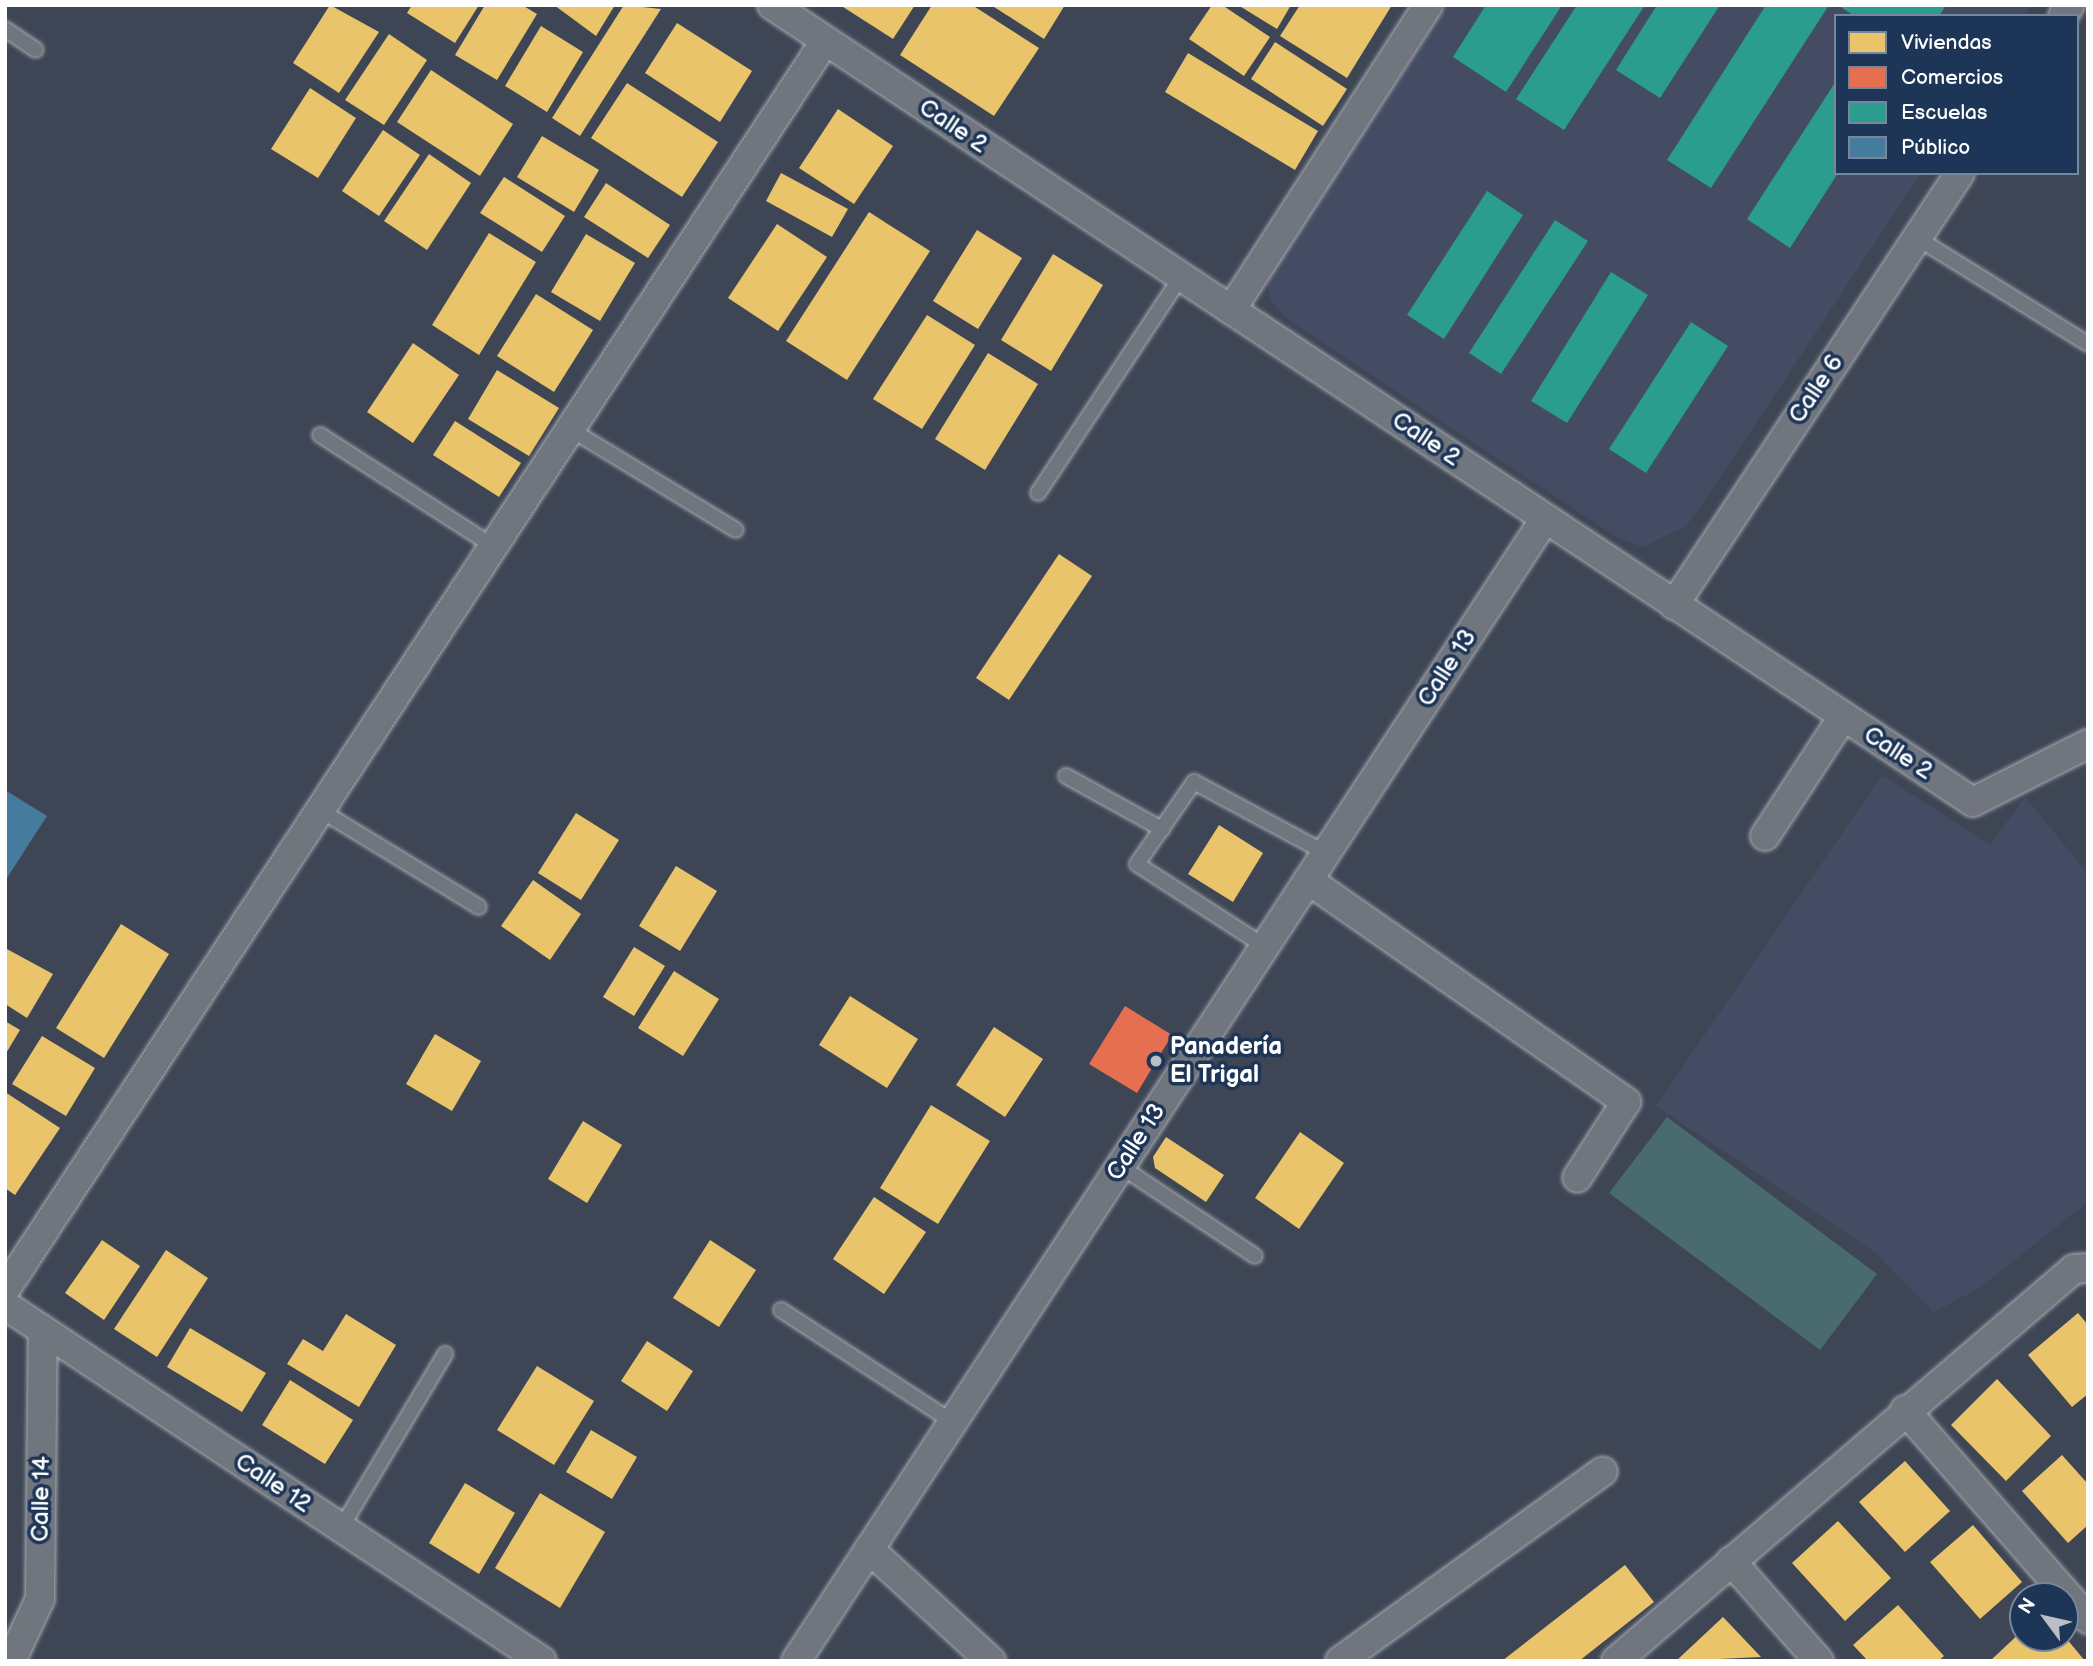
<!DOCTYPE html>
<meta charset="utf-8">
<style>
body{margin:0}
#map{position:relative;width:2093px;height:1666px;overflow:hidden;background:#3e4655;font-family:"Balsamiq Sans",sans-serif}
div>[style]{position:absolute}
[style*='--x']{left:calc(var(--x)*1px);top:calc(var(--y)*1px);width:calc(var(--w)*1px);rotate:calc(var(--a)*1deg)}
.built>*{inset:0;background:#434c63}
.green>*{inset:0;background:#496b70}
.homes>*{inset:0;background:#e9c46a}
.shops>*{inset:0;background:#e76f51}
.schools>*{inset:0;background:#2a9d8f}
.public>*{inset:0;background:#457b9d}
.roads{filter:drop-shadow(0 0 2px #a8acb2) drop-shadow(0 0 2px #a8acb2)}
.service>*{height:14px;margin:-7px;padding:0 7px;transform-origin:7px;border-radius:7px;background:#70757e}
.minor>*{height:28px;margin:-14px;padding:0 14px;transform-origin:14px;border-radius:14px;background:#70757e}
.dots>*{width:19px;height:19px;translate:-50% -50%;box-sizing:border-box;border:4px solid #1d3557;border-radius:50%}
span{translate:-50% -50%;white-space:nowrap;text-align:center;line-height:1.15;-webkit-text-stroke:7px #1d3557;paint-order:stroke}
.street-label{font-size:24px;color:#fff}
.poi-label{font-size:24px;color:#fff;font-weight:700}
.left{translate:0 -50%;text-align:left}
.frame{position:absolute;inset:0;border:7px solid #fff;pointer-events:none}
.legend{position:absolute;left:1834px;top:14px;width:245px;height:161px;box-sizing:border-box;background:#1d3557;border:2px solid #77869a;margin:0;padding:9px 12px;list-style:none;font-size:21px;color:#fff}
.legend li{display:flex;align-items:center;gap:14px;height:35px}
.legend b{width:35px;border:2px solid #77869a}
.north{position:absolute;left:2009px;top:1582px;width:70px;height:70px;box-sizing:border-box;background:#1d3557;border:2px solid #77869a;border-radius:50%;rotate:303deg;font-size:19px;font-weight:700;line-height:28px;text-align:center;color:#fff}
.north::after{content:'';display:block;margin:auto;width:24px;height:32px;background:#bbbec4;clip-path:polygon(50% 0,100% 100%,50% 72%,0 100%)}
</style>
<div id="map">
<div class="built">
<i style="clip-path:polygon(1447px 5px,2031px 5px,2024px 16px,1836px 16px,1836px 173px,1921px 173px,1704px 502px,1686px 526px,1643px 547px,1619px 539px,1285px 317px,1271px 301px,1267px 284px,1281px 259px)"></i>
<i style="clip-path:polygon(1882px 775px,1990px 845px,2025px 797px,2088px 874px,2088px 1202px,1978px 1289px,1933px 1312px,1876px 1253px,1656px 1106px)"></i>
</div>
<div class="green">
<i style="clip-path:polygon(1667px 1117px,1877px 1274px,1820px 1350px,1609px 1193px)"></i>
</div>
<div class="homes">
<i style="clip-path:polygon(330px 5px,379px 32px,339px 93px,293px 63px)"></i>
<i style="clip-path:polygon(412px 5px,479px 5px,455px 43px,407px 13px)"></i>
<i style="clip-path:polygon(485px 5px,522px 5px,537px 14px,497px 80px,455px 55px)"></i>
<i style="clip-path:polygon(554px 5px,615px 5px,596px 36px)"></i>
<i style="clip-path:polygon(624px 5px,661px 9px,580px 136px,552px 118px)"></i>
<i style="clip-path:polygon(840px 5px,915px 5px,893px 39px)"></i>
<i style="clip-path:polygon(932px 5px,972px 5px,1039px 48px,994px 116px,900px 55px)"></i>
<i style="clip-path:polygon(991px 5px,1065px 5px,1044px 39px)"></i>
<i style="clip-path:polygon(1212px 5px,1222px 5px,1270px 37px,1244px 76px,1189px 39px)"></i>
<i style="clip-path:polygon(1238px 5px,1291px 5px,1277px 29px)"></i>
<i style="clip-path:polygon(1300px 5px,1392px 5px,1347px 78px,1280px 36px)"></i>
<i style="clip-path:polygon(677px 23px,752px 71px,720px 122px,645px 73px)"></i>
<i style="clip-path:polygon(541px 26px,583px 52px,547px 112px,505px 86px)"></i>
<i style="clip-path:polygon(389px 34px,427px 60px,384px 125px,345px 100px)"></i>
<i style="clip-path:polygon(1275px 42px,1347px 89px,1323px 126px,1251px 79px)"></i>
<i style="clip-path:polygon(1188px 53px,1318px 131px,1295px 170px,1165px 92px)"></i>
<i style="clip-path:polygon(431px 70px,513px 124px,480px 176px,397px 122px)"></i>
<i style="clip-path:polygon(627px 83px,718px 142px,682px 197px,591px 138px)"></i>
<i style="clip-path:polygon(310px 88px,356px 118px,318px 178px,271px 149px)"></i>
<i style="clip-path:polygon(838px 109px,893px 146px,854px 204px,799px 168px)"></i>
<i style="clip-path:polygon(383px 130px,420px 155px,379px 216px,342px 191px)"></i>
<i style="clip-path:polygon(542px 136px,599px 170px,574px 212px,517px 177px)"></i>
<i style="clip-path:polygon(429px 154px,471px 183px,427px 250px,384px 221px)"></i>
<i style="clip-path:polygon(781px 173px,848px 209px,832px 237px,766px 201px)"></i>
<i style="clip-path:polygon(504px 177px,565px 216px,542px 252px,480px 213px)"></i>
<i style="clip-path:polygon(606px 183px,670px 225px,648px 258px,584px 217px)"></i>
<i style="clip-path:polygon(869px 212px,930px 251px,847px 380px,786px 341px)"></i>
<i style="clip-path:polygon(777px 224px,827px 257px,778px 331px,728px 298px)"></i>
<i style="clip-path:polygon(977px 230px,1022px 258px,978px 329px,933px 301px)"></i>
<i style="clip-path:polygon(489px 233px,536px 262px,479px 355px,432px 325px)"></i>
<i style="clip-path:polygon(586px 234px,635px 263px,600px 321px,551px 292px)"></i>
<i style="clip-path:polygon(1053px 254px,1103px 285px,1051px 371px,1001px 340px)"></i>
<i style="clip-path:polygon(536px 294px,593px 330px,554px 392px,497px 356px)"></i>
<i style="clip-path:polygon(927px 315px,975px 345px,922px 429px,873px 399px)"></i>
<i style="clip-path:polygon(413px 343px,459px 375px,413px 443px,367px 412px)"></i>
<i style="clip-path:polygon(988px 353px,1038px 384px,985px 470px,935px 439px)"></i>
<i style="clip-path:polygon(497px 370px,559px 408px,529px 456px,468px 419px)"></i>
<i style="clip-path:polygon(455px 421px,521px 463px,499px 497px,433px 455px)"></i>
<i style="clip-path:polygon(1059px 554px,1092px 576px,1009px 700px,976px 678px)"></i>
<i style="clip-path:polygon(576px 813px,619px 840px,581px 900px,538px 873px)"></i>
<i style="clip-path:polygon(1219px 825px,1263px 853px,1233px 902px,1188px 874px)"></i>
<i style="clip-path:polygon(676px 866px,717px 891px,680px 951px,639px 926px)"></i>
<i style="clip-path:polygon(533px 880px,581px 914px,550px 960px,501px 926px)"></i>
<i style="clip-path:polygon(121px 924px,169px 954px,104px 1058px,56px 1028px)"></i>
<i style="clip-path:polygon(634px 947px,665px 966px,634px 1016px,603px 997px)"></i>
<i style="clip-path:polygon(5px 948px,53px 974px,27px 1018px,5px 1004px)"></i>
<i style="clip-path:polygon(674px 971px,719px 999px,683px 1056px,638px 1028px)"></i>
<i style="clip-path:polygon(850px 996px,918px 1039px,887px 1088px,819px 1045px)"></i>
<i style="clip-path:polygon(5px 1021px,20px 1030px,5px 1055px)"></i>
<i style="clip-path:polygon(994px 1027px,1043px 1059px,1005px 1117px,956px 1085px)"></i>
<i style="clip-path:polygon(435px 1034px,481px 1061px,452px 1111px,406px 1084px)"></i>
<i style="clip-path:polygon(42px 1036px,95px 1068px,66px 1116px,12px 1084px)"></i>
<i style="clip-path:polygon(5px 1092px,60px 1128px,15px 1195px,5px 1188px)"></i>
<i style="clip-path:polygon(931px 1105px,990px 1141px,938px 1224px,880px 1188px)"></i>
<i style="clip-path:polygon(583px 1121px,622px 1145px,587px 1203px,548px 1179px)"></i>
<i style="clip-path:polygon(1300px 1132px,1344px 1163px,1299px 1229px,1255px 1198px)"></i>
<i style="clip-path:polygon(1166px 1137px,1224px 1175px,1206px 1202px,1155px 1168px,1153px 1157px)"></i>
<i style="clip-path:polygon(874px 1197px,926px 1232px,884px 1294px,833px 1259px)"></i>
<i style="clip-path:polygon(102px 1240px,140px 1266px,104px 1320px,65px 1293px)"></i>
<i style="clip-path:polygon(710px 1240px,756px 1270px,719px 1327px,673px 1298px)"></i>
<i style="clip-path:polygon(166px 1250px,208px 1278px,157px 1357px,114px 1329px)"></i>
<i style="clip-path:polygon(2078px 1313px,2088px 1325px,2088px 1394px,2072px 1407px,2028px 1355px)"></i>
<i style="clip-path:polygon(346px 1314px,396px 1345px,359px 1407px,287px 1364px,303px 1339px,323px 1351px)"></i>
<i style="clip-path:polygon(190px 1328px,266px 1373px,242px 1412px,167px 1367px)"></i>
<i style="clip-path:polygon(647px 1341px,693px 1371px,667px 1411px,621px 1381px)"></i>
<i style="clip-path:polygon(537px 1366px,594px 1401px,554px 1465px,497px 1430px)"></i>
<i style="clip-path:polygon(1997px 1379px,2051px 1436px,2006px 1481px,1951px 1425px)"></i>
<i style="clip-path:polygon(290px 1380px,353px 1420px,325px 1464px,262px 1425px)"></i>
<i style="clip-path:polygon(591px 1430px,637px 1457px,612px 1499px,566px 1472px)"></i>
<i style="clip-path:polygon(2062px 1455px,2088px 1484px,2088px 1525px,2068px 1543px,2022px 1491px)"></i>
<i style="clip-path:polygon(1905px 1461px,1950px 1511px,1905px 1552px,1859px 1502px)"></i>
<i style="clip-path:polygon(465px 1483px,515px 1513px,479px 1574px,429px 1543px)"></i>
<i style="clip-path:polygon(540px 1493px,605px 1532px,560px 1608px,495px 1568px)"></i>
<i style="clip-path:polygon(1838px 1521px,1891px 1578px,1845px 1621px,1792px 1563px)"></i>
<i style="clip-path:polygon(1973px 1525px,2022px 1582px,1980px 1619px,1930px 1562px)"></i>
<i style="clip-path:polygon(1625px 1565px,1654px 1602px,1579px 1661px,1502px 1661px)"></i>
<i style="clip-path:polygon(1898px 1605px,1944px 1656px,1938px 1661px,1868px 1661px,1853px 1645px)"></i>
<i style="clip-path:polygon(1723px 1617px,1761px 1657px,1676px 1661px)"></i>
<i style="clip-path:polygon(2023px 1630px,2023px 1638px,2066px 1638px,2085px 1661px,1990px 1661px)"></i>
</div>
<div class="shops">
<i style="clip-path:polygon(1125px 1006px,1172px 1035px,1137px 1093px,1089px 1064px)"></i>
</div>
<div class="schools">
<i style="clip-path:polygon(1486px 5px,1562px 5px,1506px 92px,1453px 57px)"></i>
<i style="clip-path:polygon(1577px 5px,1645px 5px,1564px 130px,1516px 99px)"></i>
<i style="clip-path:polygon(1657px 5px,1720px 5px,1660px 98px,1616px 70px)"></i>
<i style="clip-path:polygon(1766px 5px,1829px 5px,1711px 188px,1667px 160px)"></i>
<i style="clip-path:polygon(1838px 5px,1946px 5px,1939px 16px,1854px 16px)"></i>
<i style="clip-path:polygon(1836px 81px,1838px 173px,1790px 248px,1747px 219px)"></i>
<i style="clip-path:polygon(1487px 191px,1523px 215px,1444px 339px,1407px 315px)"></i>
<i style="clip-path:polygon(1555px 220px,1588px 241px,1501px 374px,1469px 353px)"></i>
<i style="clip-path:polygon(1611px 272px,1648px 295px,1567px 423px,1531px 401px)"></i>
<i style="clip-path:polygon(1691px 322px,1728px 346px,1646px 473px,1609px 449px)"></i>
</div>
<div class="public">
<i style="clip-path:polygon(5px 790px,47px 816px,5px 881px)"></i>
</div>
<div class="roads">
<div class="service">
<i style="--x:5;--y:29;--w:37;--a:34"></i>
<i style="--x:1917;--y:238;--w:201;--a:31.8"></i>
<i style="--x:570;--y:429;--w:194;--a:31.3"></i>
<i style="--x:320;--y:435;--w:206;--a:32.7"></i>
<i style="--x:1038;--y:493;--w:259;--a:-56.5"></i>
<i style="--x:1066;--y:776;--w:110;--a:28.9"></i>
<i style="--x:320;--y:810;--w:186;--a:31.4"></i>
<i style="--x:1264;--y:946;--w:151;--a:-147.2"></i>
<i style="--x:1137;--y:864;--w:100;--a:-55.2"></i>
<i style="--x:1194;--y:782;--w:150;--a:28.3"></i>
<i style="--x:1120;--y:1166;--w:162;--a:33.7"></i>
<i style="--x:781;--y:1310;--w:205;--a:33.1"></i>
<i style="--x:341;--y:1528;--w:203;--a:-59.1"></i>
</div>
<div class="minor">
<i style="--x:772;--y:5;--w:1441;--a:33.57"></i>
<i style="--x:1973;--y:802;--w:129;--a:-26.8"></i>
<i style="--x:2063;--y:16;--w:13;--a:-58"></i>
<i style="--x:1231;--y:310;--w:363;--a:-57.1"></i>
<i style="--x:1674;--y:605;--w:518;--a:-56.49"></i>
<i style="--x:1765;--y:836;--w:142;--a:-56.8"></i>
<i style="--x:1308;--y:880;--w:388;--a:34.9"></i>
<i style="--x:1626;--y:1102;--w:90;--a:122.8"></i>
<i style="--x:5;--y:1290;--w:1494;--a:-56.71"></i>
<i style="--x:5;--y:1305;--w:644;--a:33.54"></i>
<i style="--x:1905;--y:1410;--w:278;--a:48.8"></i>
<i style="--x:869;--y:1549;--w:166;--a:42.6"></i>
<i style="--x:1731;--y:1561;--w:133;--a:48.7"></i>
<i style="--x:11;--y:1661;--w:68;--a:-64.9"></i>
<i style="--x:40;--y:1599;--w:269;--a:-89.4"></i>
<i style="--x:796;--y:1661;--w:1366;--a:-56.74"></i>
<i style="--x:1340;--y:1661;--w:324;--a:-35.8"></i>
<i style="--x:1616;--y:1661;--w:603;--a:-40.56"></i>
<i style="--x:2074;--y:1269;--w:14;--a:-4"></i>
</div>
</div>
<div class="dots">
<i style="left:1156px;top:1061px;background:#bbbec4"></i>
</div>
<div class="street-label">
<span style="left:953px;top:126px;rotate:34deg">Calle 2</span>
<span style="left:1816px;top:389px;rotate:-56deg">Calle 6</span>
<span style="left:1426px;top:439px;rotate:34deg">Calle 2</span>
<span style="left:1447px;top:668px;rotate:-57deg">Calle 13</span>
<span style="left:1898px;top:753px;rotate:33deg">Calle 2</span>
<span style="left:1136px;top:1142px;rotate:-57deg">Calle 13</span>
<span style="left:273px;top:1483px;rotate:34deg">Calle 12</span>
<span style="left:41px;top:1499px;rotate:-89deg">Calle 14</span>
</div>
<div class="poi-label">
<span class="left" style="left:1170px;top:1061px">Panadería<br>El Trigal</span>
</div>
<div class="frame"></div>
<ul class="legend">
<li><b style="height:19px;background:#e9c46a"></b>Viviendas</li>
<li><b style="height:19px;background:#e76f51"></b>Comercios</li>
<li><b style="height:19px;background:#2a9d8f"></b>Escuelas</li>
<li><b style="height:19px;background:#457b9d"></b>Público</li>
</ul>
<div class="north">N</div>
</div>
